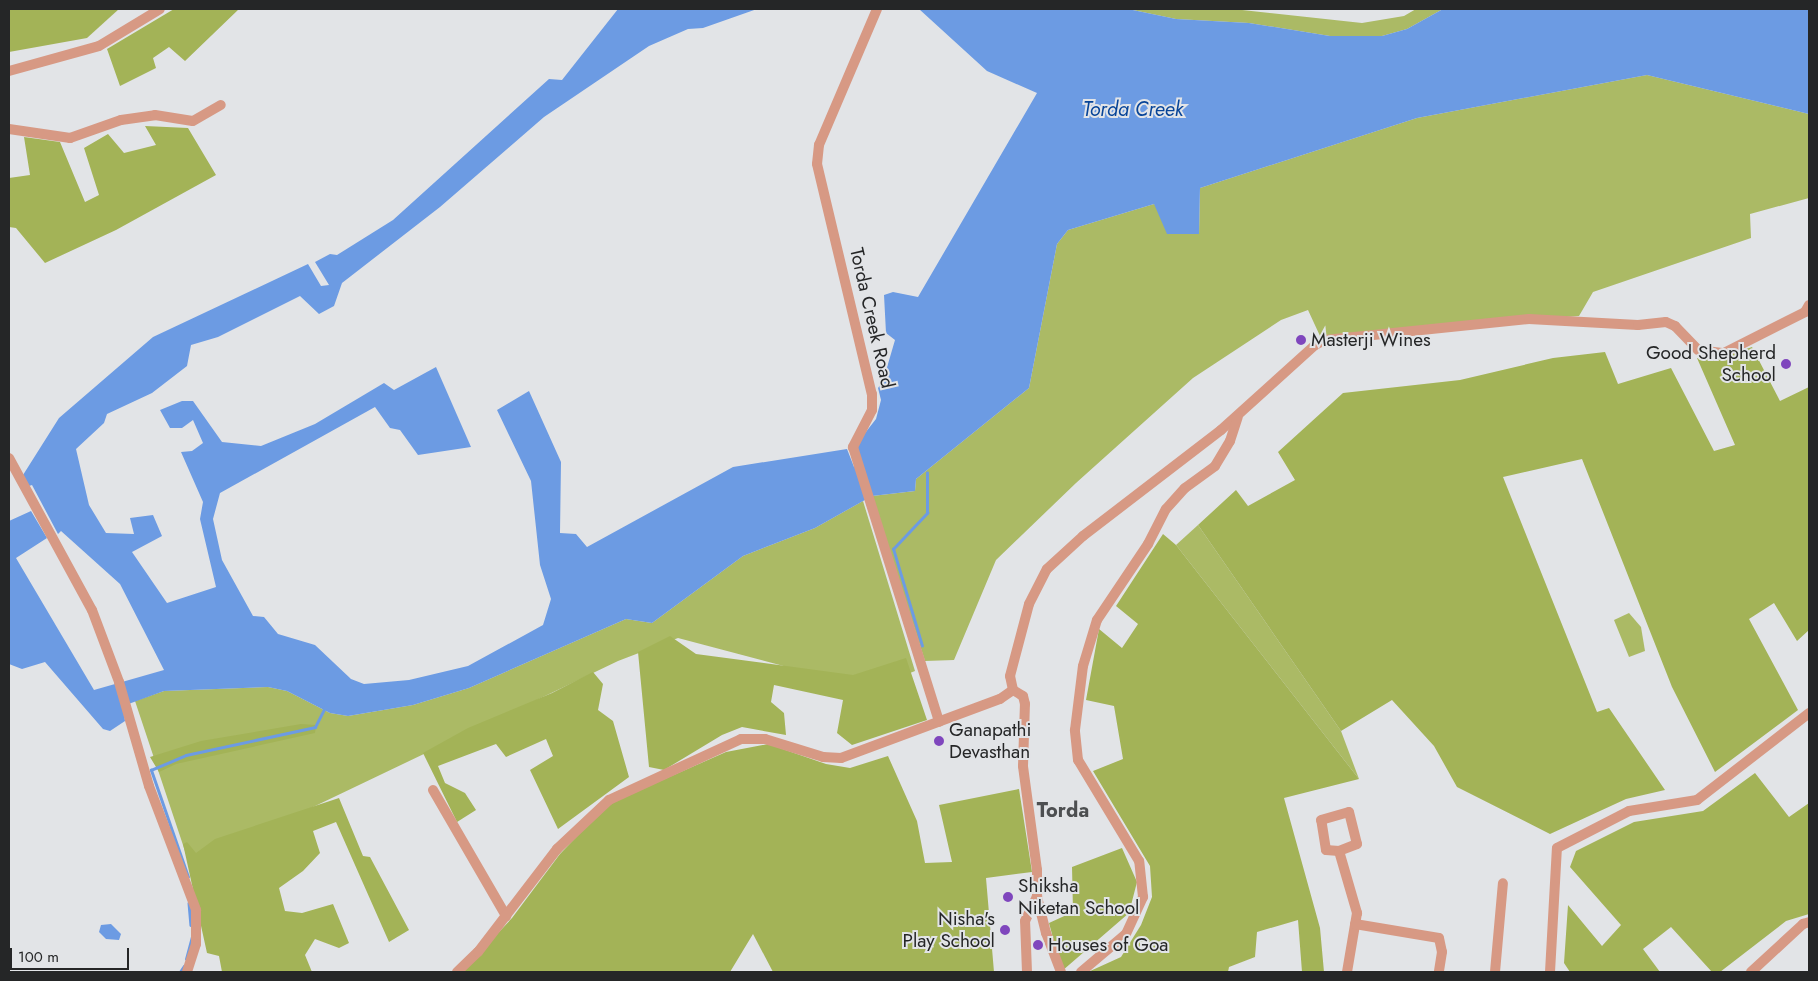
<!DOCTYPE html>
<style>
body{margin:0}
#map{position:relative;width:1818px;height:981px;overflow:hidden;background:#e2e4e7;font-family:Jost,sans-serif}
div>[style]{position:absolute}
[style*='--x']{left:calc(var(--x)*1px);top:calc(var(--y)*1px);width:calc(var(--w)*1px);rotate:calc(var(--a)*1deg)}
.green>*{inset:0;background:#abba65}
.forest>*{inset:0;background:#a3b357}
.water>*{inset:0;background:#6c9be3}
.stream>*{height:2.5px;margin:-1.25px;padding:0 1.25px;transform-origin:1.25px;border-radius:1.25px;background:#6c9be3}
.minor>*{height:10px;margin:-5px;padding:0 5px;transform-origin:5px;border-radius:5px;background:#d79984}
.dots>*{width:14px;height:14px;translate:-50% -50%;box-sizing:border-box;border:2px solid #e2e4e7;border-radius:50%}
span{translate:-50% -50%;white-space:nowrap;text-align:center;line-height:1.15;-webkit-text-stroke:4px #e2e4e7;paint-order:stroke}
.street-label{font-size:19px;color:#252627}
.poi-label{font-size:19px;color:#252627}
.left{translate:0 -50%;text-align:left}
.right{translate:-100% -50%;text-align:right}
.water-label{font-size:20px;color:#074498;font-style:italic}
.neighbourhood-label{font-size:20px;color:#4d4f51;font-weight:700}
.frame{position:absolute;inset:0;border:10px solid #252627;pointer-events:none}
.scale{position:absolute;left:10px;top:948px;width:119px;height:22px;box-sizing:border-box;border:2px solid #252627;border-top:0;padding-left:6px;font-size:15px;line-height:18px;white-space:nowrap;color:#252627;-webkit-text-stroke:4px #e2e4e7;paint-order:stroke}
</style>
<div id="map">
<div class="green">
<i style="clip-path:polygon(1128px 9px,1233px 9px,1362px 23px,1404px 16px,1416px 9px,1443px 9px,1407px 29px,1382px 36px,1330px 36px,1249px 23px,1176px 19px)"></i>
<i style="clip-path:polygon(1647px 75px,1809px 114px,1809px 198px,1750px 214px,1751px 238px,1593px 292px,1579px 316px,1320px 336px,1308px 310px,1281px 320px,1193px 378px,1076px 483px,996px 560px,954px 660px,925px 661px,872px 496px,915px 491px,916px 479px,1029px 388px,1057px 244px,1068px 230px,1154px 204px,1199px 234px,1200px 188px,1417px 118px)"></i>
<i style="clip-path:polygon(863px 501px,915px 671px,870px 689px,678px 638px,618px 661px,190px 866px,135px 701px,164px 691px,268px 687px,287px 691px,330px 713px,348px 716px,413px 705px,469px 688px,626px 619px,652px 623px,743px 556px,815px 528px)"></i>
<i style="clip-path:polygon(1198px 525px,1341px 731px,1359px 779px,1176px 545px)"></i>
<i style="clip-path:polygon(1629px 613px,1641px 627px,1645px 651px,1629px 657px,1614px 620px)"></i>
</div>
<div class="forest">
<i style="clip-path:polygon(9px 9px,119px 9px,87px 38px,9px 52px)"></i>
<i style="clip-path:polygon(174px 9px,239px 9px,185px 61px,169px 47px,153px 58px,156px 68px,120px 86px,107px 49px)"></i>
<i style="clip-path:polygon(145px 126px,188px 128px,216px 175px,116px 230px,45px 263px,16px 228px,9px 227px,9px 178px,30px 175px,24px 137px,60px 142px,85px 202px,99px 195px,84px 148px,108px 134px,124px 153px,156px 145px)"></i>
<i style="clip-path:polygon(1752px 347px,1780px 401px,1809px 387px,1809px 630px,1797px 641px,1774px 603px,1749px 619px,1798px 710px,1715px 772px,1672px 687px,1582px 459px,1503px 477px,1597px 712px,1609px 708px,1665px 790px,1626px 799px,1550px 834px,1457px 787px,1434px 746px,1392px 700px,1341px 731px,1198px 525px,1236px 490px,1248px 506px,1295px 480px,1278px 452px,1343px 393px,1460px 380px,1553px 358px,1605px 352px,1618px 384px,1671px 368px,1714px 451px,1735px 445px,1697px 358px,1714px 360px)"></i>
<i style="clip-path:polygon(1163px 534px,1176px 545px,1359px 779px,1284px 798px,1320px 928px,1324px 972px,1302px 972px,1298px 920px,1257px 932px,1255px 957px,1229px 967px,1228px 972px,1088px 972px,1121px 957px,1141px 925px,1152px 897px,1150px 866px,1093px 771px,1123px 759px,1114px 706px,1086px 700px,1099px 629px,1122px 648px,1138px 624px,1116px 606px)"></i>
<i style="clip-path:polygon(670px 636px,696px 654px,853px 675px,906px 658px,927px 720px,852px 745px,837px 733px,843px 700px,774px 685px,771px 702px,784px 713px,786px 735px,742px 727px,722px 735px,664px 770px,649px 767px,638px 652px)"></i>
<i style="clip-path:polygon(593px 672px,603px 684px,598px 710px,613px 721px,629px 777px,558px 829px,530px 770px,553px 756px,546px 739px,506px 757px,496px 744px,438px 766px,445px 783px,465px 793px,476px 810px,457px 822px,423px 753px,468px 728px,552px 693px)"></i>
<i style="clip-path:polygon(301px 724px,316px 725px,315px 733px,176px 764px,159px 772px,150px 757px,201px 741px)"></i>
<i style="clip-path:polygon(768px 744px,826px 764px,850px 768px,888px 756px,917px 821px,925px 863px,952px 862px,939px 805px,1019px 789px,1032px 872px,986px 878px,994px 972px,773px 972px,753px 934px,730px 972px,462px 972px,512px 918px,560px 854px,608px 804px,726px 752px)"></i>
<i style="clip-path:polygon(1755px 773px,1789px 817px,1809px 803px,1809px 914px,1786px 921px,1720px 972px,1712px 972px,1671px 927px,1643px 949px,1660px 972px,1570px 972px,1564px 963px,1568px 905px,1602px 946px,1621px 925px,1570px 867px,1576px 851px,1634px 822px,1703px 811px)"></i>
<i style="clip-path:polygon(339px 798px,363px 856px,370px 857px,409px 930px,389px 942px,336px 822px,313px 831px,320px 853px,303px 871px,279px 888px,285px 911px,302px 913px,333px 904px,349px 943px,339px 948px,315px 939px,305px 955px,312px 972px,222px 972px,219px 956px,207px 953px,183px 844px,187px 842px,196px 853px,215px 839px)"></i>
<i style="clip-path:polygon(1122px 848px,1137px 882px,1129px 913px,1062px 971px,1049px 923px,1073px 912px,1072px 867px)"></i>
</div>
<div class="water">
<i style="clip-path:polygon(618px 9px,757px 9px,703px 28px,688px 29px,649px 46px,544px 117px,440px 207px,342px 283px,334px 306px,319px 314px,300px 296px,218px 337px,191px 345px,187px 366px,152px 393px,107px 414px,104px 423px,76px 449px,89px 505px,106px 533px,134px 534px,130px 518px,153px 515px,162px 536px,132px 552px,167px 603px,216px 587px,200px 519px,203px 502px,181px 452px,192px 451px,203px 443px,193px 420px,182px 428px,170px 428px,160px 410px,182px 401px,193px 401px,222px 442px,261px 446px,315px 424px,384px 383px,394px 390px,436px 367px,471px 447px,418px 455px,400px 430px,390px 428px,375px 407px,220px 493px,213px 519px,222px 560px,253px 616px,264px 617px,278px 634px,315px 645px,351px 679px,364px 684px,409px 680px,468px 666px,543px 625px,551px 599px,540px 565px,531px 481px,497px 410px,529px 391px,561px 462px,560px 533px,576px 534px,587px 547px,733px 467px,847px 449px,854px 467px,858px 442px,876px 419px,881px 400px,878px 388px,883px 381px,895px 340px,886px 333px,884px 295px,893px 292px,918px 297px,1037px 93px,987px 71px,919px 9px,1128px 9px,1176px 19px,1249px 23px,1330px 36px,1382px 36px,1407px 29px,1443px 9px,1809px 9px,1809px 114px,1647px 75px,1417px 118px,1200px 188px,1199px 234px,1167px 234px,1154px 204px,1068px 230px,1057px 244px,1029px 388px,916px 479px,915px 491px,872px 496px,815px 528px,743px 556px,652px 623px,626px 619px,469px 688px,413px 705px,348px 716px,330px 713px,287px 691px,268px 687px,164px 691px,123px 706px,125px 721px,110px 731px,103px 729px,45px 662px,22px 669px,9px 664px,9px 521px,31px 511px,47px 538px,16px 558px,94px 690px,164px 670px,120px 584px,61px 531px,58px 534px,32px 485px,29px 486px,23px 475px,59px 418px,153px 337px,308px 264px,321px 286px,329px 285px,315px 262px,330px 254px,337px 255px,393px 220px,549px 79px,562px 80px)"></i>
<i style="clip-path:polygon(111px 924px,121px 934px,119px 940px,106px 939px,99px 932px,101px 925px)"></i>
</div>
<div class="stream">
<i style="--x:922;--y:646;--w:101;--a:-106.6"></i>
<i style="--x:893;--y:549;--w:50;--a:-46.6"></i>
<i style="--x:927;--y:513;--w:40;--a:-90"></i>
<i style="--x:188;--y:877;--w:113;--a:-109.1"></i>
<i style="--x:151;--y:770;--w:38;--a:-23"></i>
<i style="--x:186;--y:755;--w:132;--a:-12.2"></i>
<i style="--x:315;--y:727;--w:22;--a:-63"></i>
<i style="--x:189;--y:903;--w:22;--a:85"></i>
<i style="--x:186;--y:959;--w:23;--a:-75"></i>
<i style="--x:180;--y:972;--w:7;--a:-56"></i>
</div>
<div class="minor">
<i style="--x:877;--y:9;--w:148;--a:113.1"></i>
<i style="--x:819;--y:145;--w:19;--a:96"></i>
<i style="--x:817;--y:164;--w:236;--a:76.6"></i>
<i style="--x:872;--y:394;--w:16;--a:90"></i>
<i style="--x:872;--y:410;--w:42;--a:117.2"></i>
<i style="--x:853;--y:447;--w:288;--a:72.6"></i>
<i style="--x:9;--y:71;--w:93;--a:-15.5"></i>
<i style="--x:99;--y:46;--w:71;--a:-31.2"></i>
<i style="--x:9;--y:129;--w:62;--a:8.4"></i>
<i style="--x:70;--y:138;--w:54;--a:-19.4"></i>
<i style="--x:121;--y:120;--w:34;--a:-8"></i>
<i style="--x:155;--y:115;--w:38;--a:9"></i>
<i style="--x:193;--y:121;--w:32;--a:-30"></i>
<i style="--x:9;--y:458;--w:173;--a:61.4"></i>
<i style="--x:92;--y:610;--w:77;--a:69.4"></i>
<i style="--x:119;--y:682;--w:108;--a:73.9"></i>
<i style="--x:149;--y:786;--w:133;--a:69.2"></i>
<i style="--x:196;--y:910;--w:34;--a:90"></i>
<i style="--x:196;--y:944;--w:29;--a:108"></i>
<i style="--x:433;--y:790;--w:146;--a:59.9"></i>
<i style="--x:1349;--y:812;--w:33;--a:76"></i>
<i style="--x:1357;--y:844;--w:19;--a:159"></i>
<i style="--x:1339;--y:851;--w:13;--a:-176"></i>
<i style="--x:1326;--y:850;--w:30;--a:-99"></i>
<i style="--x:1321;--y:820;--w:29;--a:-16"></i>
<i style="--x:1339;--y:851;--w:65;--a:73.8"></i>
<i style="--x:1357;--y:913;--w:60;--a:99.6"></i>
<i style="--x:1355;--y:924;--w:85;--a:9.5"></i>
<i style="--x:1439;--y:938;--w:14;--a:78"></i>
<i style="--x:1442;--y:952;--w:20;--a:99"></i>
<i style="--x:457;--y:972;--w:29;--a:-44"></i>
<i style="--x:478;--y:952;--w:130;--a:-52.5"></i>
<i style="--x:557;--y:849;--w:71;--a:-43.3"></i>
<i style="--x:609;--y:800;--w:145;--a:-24.8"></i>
<i style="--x:741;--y:739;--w:24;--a:0"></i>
<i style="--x:765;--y:739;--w:61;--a:17.2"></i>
<i style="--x:823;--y:757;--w:18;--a:3"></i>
<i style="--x:841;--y:758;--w:170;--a:-20.4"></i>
<i style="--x:1000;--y:699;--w:16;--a:-35"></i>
<i style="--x:1027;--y:972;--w:51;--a:-92.2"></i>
<i style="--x:1025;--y:921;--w:28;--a:-64"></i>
<i style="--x:1061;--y:972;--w:42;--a:-111"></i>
<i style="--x:1046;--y:933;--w:38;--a:-104"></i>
<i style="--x:1037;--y:896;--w:26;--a:-90"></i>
<i style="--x:1037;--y:870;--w:105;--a:-97.7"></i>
<i style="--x:1023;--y:766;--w:62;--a:-88.2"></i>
<i style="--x:1025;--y:704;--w:8;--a:-104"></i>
<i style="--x:1023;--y:696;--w:12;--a:-149"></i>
<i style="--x:1013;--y:690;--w:14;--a:-102"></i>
<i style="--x:1010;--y:676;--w:74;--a:-75.2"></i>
<i style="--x:1029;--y:604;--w:39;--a:-63"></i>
<i style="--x:1047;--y:569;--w:49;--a:-42.5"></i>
<i style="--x:1083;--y:536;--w:174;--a:-37.5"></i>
<i style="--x:1221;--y:430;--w:127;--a:-42.1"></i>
<i style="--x:1315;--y:345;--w:11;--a:-27"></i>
<i style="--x:1325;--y:340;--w:205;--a:-5.9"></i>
<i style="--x:1529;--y:319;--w:109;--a:3.2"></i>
<i style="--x:1638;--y:325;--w:28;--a:-6"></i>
<i style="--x:1666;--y:322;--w:10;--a:24"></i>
<i style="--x:1675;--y:326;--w:33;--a:46"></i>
<i style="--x:1698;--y:350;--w:26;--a:7"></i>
<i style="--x:1724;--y:353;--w:91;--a:-26.8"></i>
<i style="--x:1805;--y:312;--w:8;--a:-60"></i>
<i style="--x:1081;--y:972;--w:59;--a:-40.2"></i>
<i style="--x:1126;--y:934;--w:41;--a:-65.3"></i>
<i style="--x:1143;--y:897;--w:36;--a:-96"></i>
<i style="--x:1139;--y:861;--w:118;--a:-121.1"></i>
<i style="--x:1078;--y:760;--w:30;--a:-96"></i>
<i style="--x:1075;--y:730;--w:64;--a:-82.9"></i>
<i style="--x:1083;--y:666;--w:48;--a:-73.1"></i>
<i style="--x:1097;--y:620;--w:92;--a:-56.1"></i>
<i style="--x:1148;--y:544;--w:39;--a:-63"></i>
<i style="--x:1166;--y:509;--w:28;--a:-48"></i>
<i style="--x:1185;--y:488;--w:37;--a:-36"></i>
<i style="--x:1215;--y:466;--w:29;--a:-59"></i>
<i style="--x:1230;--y:441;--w:25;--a:-72"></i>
<i style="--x:1495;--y:972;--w:89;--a:-84.9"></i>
<i style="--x:1550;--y:972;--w:124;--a:-86.8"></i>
<i style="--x:1557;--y:848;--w:81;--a:-27.2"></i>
<i style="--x:1629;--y:811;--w:69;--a:-9.2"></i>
<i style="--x:1697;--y:800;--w:142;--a:-37.8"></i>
<i style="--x:1751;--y:972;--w:71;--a:-42.7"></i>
<i style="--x:1803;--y:924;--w:6;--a:-18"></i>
</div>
<div class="dots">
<i style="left:1301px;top:340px;background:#7f46bd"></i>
<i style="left:1786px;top:364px;background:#7f46bd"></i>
<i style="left:939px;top:741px;background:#7f46bd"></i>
<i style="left:1008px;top:897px;background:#7f46bd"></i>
<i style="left:1005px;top:930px;background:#7f46bd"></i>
<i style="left:1038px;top:945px;background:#7f46bd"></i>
</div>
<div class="street-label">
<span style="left:872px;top:318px;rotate:77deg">Torda Creek Road</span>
</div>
<div class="poi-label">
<span class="left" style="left:1311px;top:340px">Masterji Wines</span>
<span class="right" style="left:1776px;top:364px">Good Shepherd<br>School</span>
<span class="left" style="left:949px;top:741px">Ganapathi<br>Devasthan</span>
<span class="left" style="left:1018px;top:897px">Shiksha<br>Niketan School</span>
<span class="right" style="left:995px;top:930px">Nisha's<br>Play School</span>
<span class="left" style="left:1048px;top:945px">Houses of Goa</span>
</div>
<div class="water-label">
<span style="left:1133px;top:109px">Torda Creek</span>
</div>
<div class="neighbourhood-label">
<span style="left:1063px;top:810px">Torda</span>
</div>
<div class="frame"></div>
<div class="scale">100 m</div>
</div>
